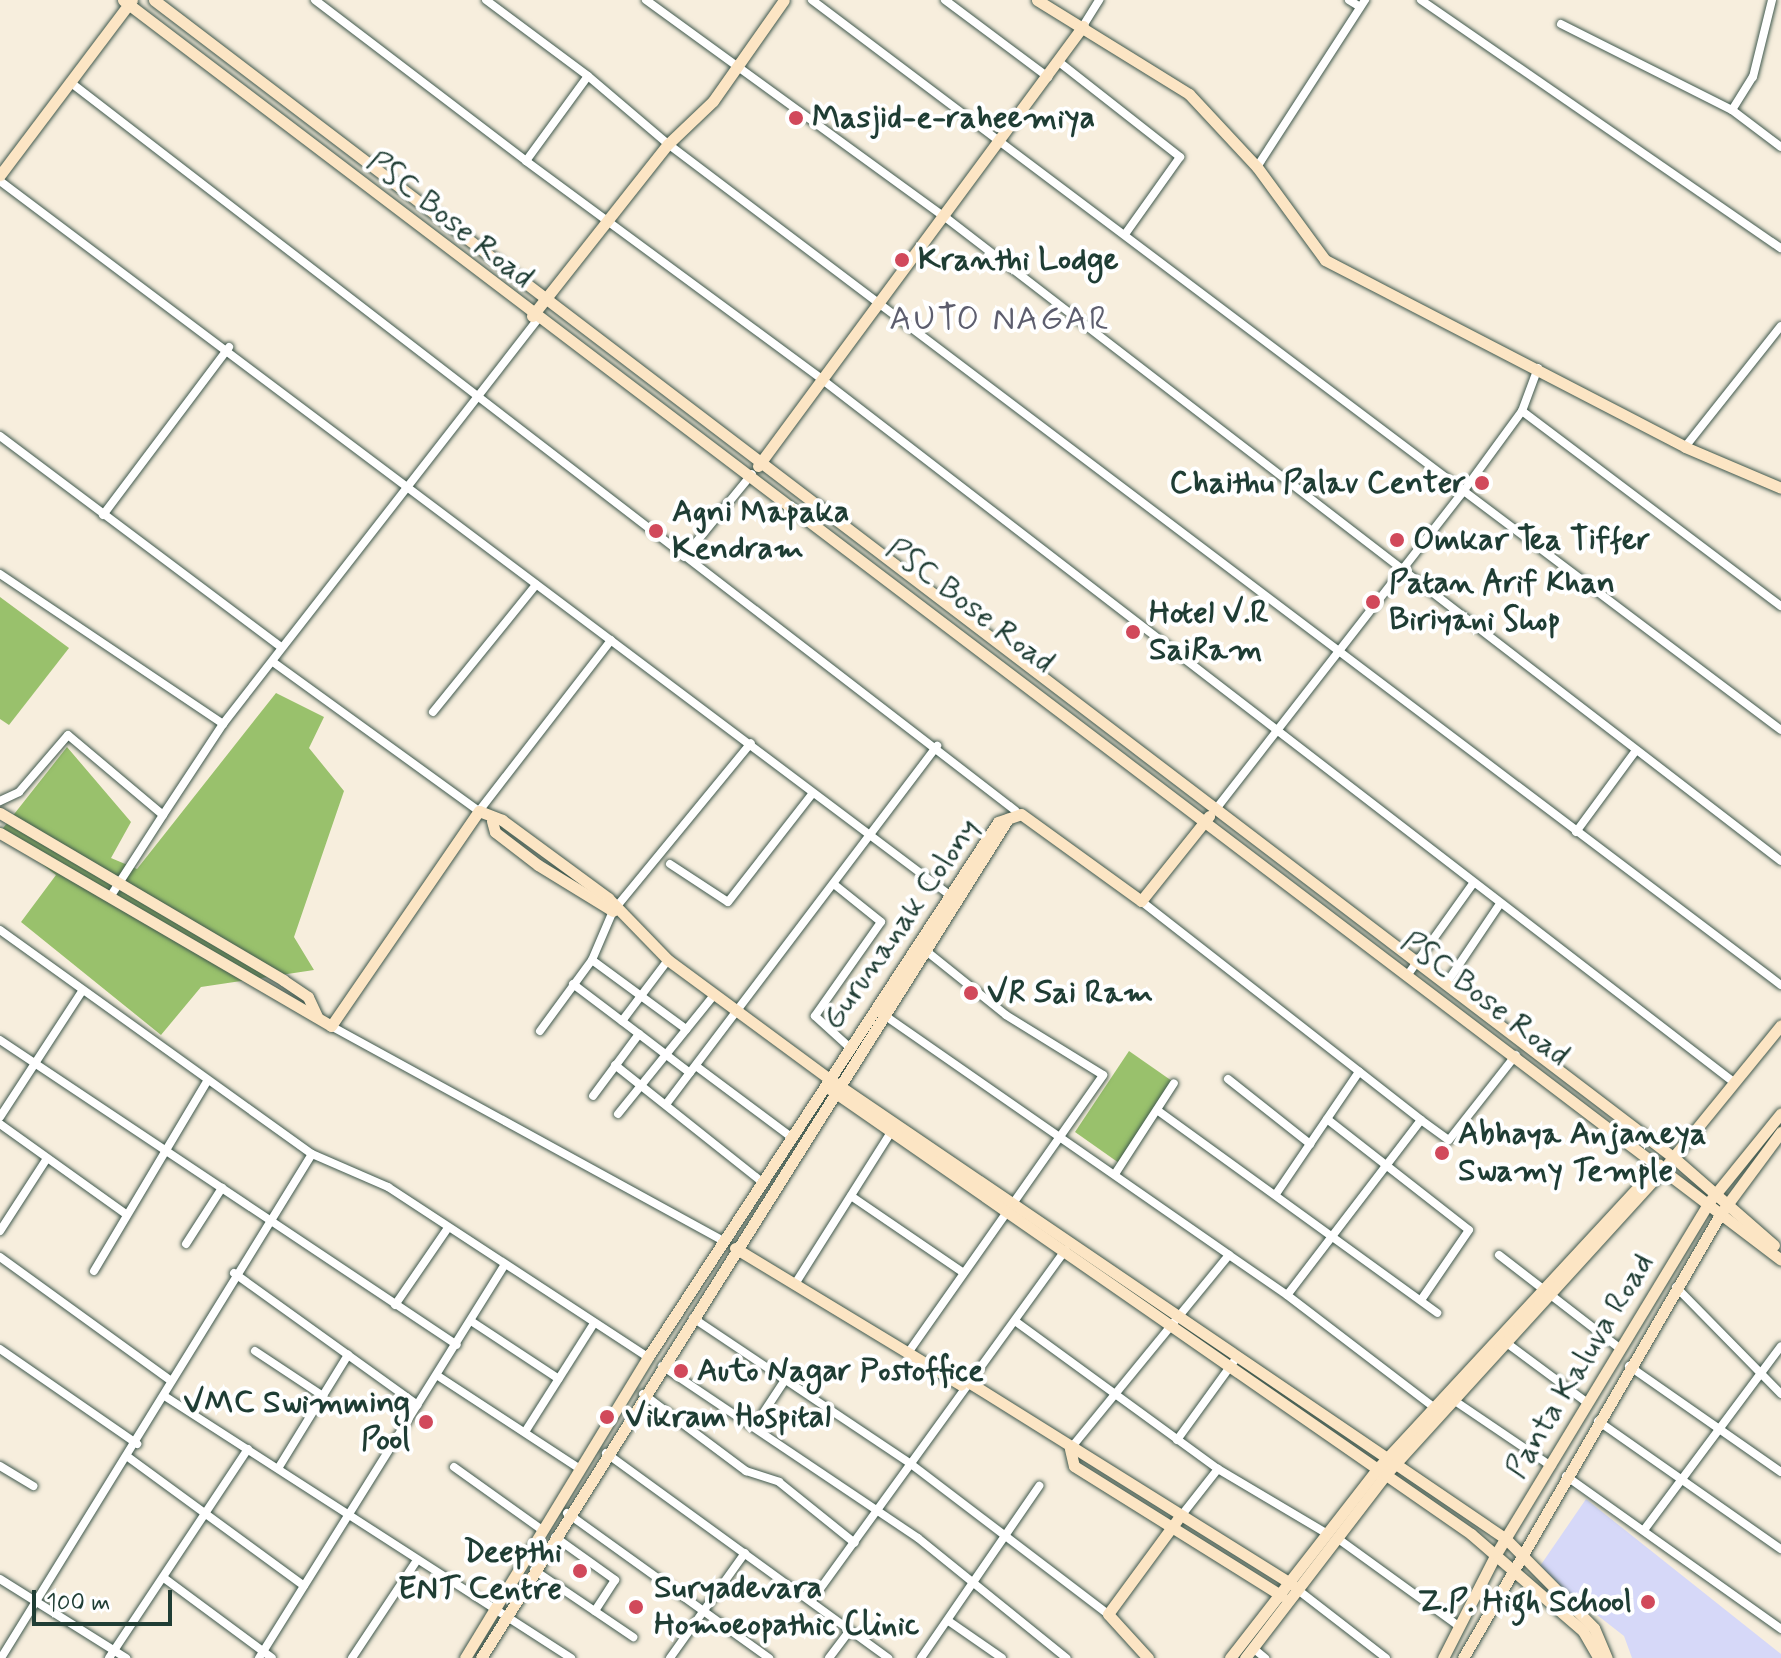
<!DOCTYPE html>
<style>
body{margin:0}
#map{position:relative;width:1781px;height:1658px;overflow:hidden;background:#f7eedd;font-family:Mynerve,sans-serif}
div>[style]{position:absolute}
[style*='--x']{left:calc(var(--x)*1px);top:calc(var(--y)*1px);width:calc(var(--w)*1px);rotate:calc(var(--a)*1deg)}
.built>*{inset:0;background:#d6d8f8}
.green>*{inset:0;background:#99c16c}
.roads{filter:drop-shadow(0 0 2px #3f584d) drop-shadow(0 0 2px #3f584d)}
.street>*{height:8px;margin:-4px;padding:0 4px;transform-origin:4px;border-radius:4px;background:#fff}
.secondary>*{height:11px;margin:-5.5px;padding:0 5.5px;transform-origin:5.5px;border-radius:5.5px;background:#fce5c4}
.dots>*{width:22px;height:22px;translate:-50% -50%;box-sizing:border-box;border:4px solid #fff;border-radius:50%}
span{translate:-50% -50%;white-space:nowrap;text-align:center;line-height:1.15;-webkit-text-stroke:8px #fff;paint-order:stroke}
.poi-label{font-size:32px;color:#1f3d34;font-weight:700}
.left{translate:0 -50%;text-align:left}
.right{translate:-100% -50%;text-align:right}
.street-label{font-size:32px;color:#1f3d34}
.neighbourhood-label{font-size:34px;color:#5d5e6e;letter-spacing:2px}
.scale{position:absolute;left:32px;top:1590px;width:140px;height:36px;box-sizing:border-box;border:4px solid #1f3d34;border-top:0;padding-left:10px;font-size:24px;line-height:28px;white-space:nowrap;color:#1f3d34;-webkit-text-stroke:6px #fff;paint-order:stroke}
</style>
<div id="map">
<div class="built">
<i style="clip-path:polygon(1586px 1499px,1781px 1654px,1781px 1658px,1632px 1658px,1624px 1636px,1538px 1569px)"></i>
</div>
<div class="green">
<i style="clip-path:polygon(0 597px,69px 648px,9px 725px,0 719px)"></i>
<i style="clip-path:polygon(276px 693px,324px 717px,309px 748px,344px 791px,294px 937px,314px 970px,201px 987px,161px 1035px,21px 922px,56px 875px,0 832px,67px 747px,131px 822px,111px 858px,137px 869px)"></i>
<i style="clip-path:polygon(1129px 1051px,1172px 1081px,1119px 1163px,1075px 1132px)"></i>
</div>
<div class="roads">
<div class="street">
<i style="--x:315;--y:0;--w:265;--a:37.3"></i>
<i style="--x:526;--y:161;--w:105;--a:-53.9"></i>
<i style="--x:588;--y:76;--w:127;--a:-143.3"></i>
<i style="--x:646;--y:0;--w:369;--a:36"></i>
<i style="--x:945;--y:217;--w:1055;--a:37.61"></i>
<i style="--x:812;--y:0;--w:1213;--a:36.99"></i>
<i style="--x:945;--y:0;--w:129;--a:36.8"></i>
<i style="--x:1349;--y:0;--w:13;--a:32"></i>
<i style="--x:1421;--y:0;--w:437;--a:34.6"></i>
<i style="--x:1561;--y:24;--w:191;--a:26.7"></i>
<i style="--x:1732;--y:110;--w:61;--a:37.1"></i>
<i style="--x:1083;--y:26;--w:31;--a:-58"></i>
<i style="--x:1059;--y:62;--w:154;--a:38.1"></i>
<i style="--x:1180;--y:157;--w:93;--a:125.4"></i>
<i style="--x:588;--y:76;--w:105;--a:40.4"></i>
<i style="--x:668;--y:144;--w:1395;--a:37.08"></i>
<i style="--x:70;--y:82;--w:1194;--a:37.62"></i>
<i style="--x:1732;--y:110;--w:39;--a:-58"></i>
<i style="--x:1753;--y:77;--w:79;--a:-76.1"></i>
<i style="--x:526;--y:161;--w:370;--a:36.4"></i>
<i style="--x:824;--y:381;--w:1150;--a:37.62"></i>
<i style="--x:1257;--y:167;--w:199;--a:-57.1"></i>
<i style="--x:0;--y:181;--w:1185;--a:36.94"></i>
<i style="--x:1522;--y:411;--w:324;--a:37"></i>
<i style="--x:0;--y:436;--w:351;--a:36.9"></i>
<i style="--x:1685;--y:447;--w:154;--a:-51.6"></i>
<i style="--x:103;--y:515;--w:210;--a:-53.1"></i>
<i style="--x:684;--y:557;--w:107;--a:-50.7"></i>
<i style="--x:0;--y:574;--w:269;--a:33.9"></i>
<i style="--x:223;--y:724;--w:513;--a:-52.13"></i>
<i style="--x:273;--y:662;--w:254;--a:35.9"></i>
<i style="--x:479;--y:811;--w:216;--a:-52.3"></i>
<i style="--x:433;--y:712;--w:164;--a:-51"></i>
<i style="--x:0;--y:801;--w:21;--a:-25"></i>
<i style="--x:19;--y:792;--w:75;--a:-49.3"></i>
<i style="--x:68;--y:735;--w:124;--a:40.1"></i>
<i style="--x:163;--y:815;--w:109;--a:-56.6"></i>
<i style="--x:1216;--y:809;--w:405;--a:-52.1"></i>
<i style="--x:1465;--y:489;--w:97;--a:-53.8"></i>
<i style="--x:1522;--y:411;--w:46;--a:-69.6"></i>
<i style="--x:1576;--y:832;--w:98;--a:-53.7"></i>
<i style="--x:670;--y:864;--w:69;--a:33.2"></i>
<i style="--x:728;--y:902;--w:138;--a:-52.1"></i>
<i style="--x:835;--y:885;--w:59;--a:38.8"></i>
<i style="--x:881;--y:922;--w:115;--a:125.1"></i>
<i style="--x:815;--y:1016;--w:45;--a:42.3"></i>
<i style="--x:110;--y:897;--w:98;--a:-57.1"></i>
<i style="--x:1141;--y:901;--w:355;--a:38"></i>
<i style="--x:1421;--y:1120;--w:220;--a:127.4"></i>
<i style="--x:1287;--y:1295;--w:188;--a:37.4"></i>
<i style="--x:0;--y:930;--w:384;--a:35.7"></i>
<i style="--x:312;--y:1154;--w:83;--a:23.5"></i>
<i style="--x:388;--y:1187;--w:311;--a:33.2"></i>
<i style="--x:592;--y:960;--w:117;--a:36.3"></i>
<i style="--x:1409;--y:973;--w:108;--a:-54.4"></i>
<i style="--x:573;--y:984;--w:83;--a:37.1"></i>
<i style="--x:639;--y:1034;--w:77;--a:126.6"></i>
<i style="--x:1446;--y:984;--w:95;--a:-56.1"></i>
<i style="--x:884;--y:1015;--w:420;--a:34.8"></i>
<i style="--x:1229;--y:1255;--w:249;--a:129.3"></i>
<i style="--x:622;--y:1021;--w:76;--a:-53"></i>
<i style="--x:331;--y:1026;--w:447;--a:28.7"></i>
<i style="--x:540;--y:1031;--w:88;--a:-53.8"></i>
<i style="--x:592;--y:960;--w:53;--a:-66.8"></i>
<i style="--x:613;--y:911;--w:217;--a:-50.6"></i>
<i style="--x:639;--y:1034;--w:64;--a:37.4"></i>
<i style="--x:0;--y:1040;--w:549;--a:33.72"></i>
<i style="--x:615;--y:1065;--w:186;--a:38.5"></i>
<i style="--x:696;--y:1066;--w:117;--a:36.7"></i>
<i style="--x:1228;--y:1079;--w:105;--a:38.4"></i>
<i style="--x:667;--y:1103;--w:448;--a:-52.9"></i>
<i style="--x:1157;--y:1110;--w:346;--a:35.9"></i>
<i style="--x:618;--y:1114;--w:153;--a:-51.1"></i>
<i style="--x:0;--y:1117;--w:150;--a:-56.9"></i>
<i style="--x:1327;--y:1119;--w:180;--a:38"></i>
<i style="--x:1469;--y:1230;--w:85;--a:124.4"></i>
<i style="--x:1421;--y:1120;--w:34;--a:36"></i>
<i style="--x:1449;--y:1140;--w:108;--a:-51.8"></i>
<i style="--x:0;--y:1124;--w:156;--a:35.6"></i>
<i style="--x:1115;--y:1174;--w:108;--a:-57"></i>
<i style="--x:1276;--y:1194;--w:148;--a:-55.8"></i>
<i style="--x:851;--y:1196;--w:133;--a:34.3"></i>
<i style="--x:0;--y:1231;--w:85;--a:-57.1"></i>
<i style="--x:186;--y:1244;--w:67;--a:-57.3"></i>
<i style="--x:1229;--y:1255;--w:70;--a:34.6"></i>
<i style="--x:1499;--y:1255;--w:150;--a:37.7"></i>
<i style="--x:0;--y:1257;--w:211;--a:35.9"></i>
<i style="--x:94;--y:1271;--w:219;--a:-59.2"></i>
<i style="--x:234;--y:1273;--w:226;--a:35.7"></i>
<i style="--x:795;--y:1284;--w:180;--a:-57.7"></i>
<i style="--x:1676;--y:1287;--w:150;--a:45.5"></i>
<i style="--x:395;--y:1305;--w:93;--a:-55.5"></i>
<i style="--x:693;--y:1318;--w:262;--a:33.8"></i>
<i style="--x:911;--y:1464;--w:248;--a:37.3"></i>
<i style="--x:471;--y:1321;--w:105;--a:33.4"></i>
<i style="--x:1015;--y:1321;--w:251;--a:36.1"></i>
<i style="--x:1218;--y:1469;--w:123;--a:30.7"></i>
<i style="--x:1504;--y:1341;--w:102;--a:36.6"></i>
<i style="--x:0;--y:1349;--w:167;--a:34.7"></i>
<i style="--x:910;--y:1350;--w:336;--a:-54.9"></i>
<i style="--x:1103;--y:1075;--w:114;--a:-148.3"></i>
<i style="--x:1006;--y:1015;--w:102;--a:-141.3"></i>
<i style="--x:255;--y:1351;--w:82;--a:33.5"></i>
<i style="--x:662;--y:1366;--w:308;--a:33.9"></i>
<i style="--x:918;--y:1538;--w:191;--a:39"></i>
<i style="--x:1629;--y:1366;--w:185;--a:34.9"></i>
<i style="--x:438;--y:1376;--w:170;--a:33.2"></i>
<i style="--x:643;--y:1394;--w:129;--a:36.8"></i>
<i style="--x:746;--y:1471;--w:35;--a:18"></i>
<i style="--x:779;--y:1482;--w:97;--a:38.8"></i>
<i style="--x:166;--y:1397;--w:482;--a:32.8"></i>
<i style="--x:1452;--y:1399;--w:120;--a:34.1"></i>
<i style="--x:1598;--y:1421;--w:223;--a:35"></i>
<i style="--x:754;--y:1427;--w:56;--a:-56.6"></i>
<i style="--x:525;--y:1432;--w:127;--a:-57.6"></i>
<i style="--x:1177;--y:1440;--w:102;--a:-54.1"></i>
<i style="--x:606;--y:1453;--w:349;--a:36"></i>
<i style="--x:128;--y:1457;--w:218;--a:36.2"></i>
<i style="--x:0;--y:1466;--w:39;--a:31"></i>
<i style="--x:279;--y:1467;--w:132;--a:-58.4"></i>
<i style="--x:454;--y:1467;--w:108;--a:35.6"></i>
<i style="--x:1566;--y:1476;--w:264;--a:35.4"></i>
<i style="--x:567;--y:1513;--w:249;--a:35.7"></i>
<i style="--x:1181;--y:1516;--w:60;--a:-51.8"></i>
<i style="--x:1644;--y:1530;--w:229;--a:-53.3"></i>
<i style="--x:555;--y:1537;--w:74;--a:35.6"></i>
<i style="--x:615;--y:1580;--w:37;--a:123"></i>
<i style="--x:1337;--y:1538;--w:152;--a:35.9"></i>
<i style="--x:534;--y:1570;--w:120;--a:34.1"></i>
<i style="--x:164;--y:1578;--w:134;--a:36.5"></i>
<i style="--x:0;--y:1579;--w:149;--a:32.1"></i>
<i style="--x:1298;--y:1590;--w:111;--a:37.7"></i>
<i style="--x:812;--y:1600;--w:432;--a:-54.1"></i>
<i style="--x:950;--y:1622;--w:63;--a:34.7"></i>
<i style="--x:1253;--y:1648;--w:16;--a:40"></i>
<i style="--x:1;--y:1658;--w:592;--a:-58.32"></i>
<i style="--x:109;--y:1658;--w:251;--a:-56.4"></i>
<i style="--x:259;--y:1658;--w:462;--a:-58"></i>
<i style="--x:352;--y:1658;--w:114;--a:-56.4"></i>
<i style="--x:670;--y:1658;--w:129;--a:-54.5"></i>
<i style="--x:829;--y:1658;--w:34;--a:-53"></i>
<i style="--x:921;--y:1658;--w:209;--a:-55.5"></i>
</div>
<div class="secondary">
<i style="--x:123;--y:0;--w:2082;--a:37.23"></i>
<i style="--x:154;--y:0;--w:1909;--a:37.3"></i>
<i style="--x:1673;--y:1157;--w:134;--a:41.1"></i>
<i style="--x:1037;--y:0;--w:179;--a:31.7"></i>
<i style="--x:1189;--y:94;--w:100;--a:47"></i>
<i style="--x:1257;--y:167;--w:115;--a:53.8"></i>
<i style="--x:1325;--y:260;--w:406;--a:27.4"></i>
<i style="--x:1685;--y:447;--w:104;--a:23.1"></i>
<i style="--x:0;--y:175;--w:219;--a:-53"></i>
<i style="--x:532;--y:316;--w:219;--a:-51.7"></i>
<i style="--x:668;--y:144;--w:62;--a:-43.7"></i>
<i style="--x:713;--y:101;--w:123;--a:-54.9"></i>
<i style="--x:758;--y:466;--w:547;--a:-53.55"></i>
<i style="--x:0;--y:813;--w:329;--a:30.5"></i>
<i style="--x:283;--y:980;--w:30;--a:34"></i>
<i style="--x:308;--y:997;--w:21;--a:65"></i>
<i style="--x:492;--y:821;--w:11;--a:75"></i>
<i style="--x:495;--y:832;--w:54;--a:37.5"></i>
<i style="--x:538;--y:865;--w:88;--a:31.5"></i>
<i style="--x:0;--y:833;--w:383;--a:30.2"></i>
<i style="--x:331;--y:1026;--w:261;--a:-55.5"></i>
<i style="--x:479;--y:811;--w:25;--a:21"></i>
<i style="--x:502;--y:820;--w:132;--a:36.3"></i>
<i style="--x:608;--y:898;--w:86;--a:45.9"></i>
<i style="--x:668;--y:960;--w:199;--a:36.4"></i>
<i style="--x:828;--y:1078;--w:820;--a:34.21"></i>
<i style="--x:1506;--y:1539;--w:125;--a:45.3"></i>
<i style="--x:1594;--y:1628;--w:33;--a:67"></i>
<i style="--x:827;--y:1087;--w:784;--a:34.76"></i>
<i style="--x:1471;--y:1534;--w:148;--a:40.9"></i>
<i style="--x:1583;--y:1631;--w:30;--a:60"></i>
<i style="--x:735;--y:1248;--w:264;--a:31.2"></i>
<i style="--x:970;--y:1383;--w:380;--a:32"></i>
<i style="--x:1070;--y:1449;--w:17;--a:77"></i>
<i style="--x:1074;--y:1466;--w:245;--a:32"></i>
<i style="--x:465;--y:1658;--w:352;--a:-58.7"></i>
<i style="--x:648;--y:1357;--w:639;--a:-56.81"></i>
<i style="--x:998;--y:822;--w:24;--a:-19"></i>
<i style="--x:1021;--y:814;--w:148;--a:35.9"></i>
<i style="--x:1141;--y:901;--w:109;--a:-51.3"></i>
<i style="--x:481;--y:1658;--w:991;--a:-57.87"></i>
<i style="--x:1148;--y:1658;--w:59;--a:-132.3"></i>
<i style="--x:1108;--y:1614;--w:117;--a:-53.7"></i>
<i style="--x:1230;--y:1658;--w:239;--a:-52.1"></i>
<i style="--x:1377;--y:1469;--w:415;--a:-47.2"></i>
<i style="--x:1245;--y:1658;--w:232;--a:-52.5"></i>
<i style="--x:1386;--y:1474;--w:410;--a:-47.7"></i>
<i style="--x:1662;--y:1171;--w:188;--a:-50.8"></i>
<i style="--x:1443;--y:1658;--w:117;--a:-63"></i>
<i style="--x:1496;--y:1554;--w:411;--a:-58.8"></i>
<i style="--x:1709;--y:1202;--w:114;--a:-51"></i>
<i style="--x:1463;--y:1658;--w:514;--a:-59.9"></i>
<i style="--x:1721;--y:1213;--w:101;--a:-53.5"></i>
</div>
</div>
<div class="dots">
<i style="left:796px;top:118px;background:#d1495b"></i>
<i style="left:902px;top:260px;background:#d1495b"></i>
<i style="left:1482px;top:483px;background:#d1495b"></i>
<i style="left:656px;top:531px;background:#d1495b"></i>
<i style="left:1397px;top:540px;background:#d1495b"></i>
<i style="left:1373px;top:602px;background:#d1495b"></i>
<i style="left:1133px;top:632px;background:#d1495b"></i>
<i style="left:971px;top:993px;background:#d1495b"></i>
<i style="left:1442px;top:1153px;background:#d1495b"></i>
<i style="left:681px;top:1371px;background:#d1495b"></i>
<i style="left:607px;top:1417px;background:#d1495b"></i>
<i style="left:426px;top:1422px;background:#d1495b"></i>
<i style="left:580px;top:1571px;background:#d1495b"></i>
<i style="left:1648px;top:1602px;background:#d1495b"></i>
<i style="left:636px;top:1607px;background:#d1495b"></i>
</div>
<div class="poi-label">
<span class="left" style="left:812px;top:118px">Masjid-e-raheemiya</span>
<span class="left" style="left:918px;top:260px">Kranthi Lodge</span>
<span class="right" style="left:1466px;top:483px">Chaithu Palav Center</span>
<span class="left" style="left:672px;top:531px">Agni Mapaka<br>Kendram</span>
<span class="left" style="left:1413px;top:540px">Omkar Tea Tiffer</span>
<span class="left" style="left:1389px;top:602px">Patan Arif Khan<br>Biriyani Shop</span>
<span class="left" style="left:1149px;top:632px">Hotel V.R<br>SaiRam</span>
<span class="left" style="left:987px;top:993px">VR Sai Ram</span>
<span class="left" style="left:1458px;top:1153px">Abhaya Anjaneya<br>Swamy Temple</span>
<span class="left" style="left:697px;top:1371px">Auto Nagar Postoffice</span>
<span class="right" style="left:410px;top:1422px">VMC Swimming<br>Pool</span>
<span class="left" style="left:625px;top:1417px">Vikram Hospital</span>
<span class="right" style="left:562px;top:1571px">Deepthi<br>ENT Centre</span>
<span class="left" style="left:654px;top:1607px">Suryadevara<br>Homoeopathic Clinic</span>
<span class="right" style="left:1632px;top:1602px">Z.P. High School</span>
</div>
<div class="street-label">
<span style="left:450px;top:220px;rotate:38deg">PSC Bose Road</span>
<span style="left:970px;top:606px;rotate:37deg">PSC Bose Road</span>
<span style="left:901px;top:924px;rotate:-55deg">Gurunanak Colony</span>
<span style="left:1485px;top:999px;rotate:37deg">PSC Bose Road</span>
<span style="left:1580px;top:1366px;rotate:-59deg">Panta Kaluva Road</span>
</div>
<div class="neighbourhood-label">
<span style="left:1000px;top:320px">AUTO NAGAR</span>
</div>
<div class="scale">100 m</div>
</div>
